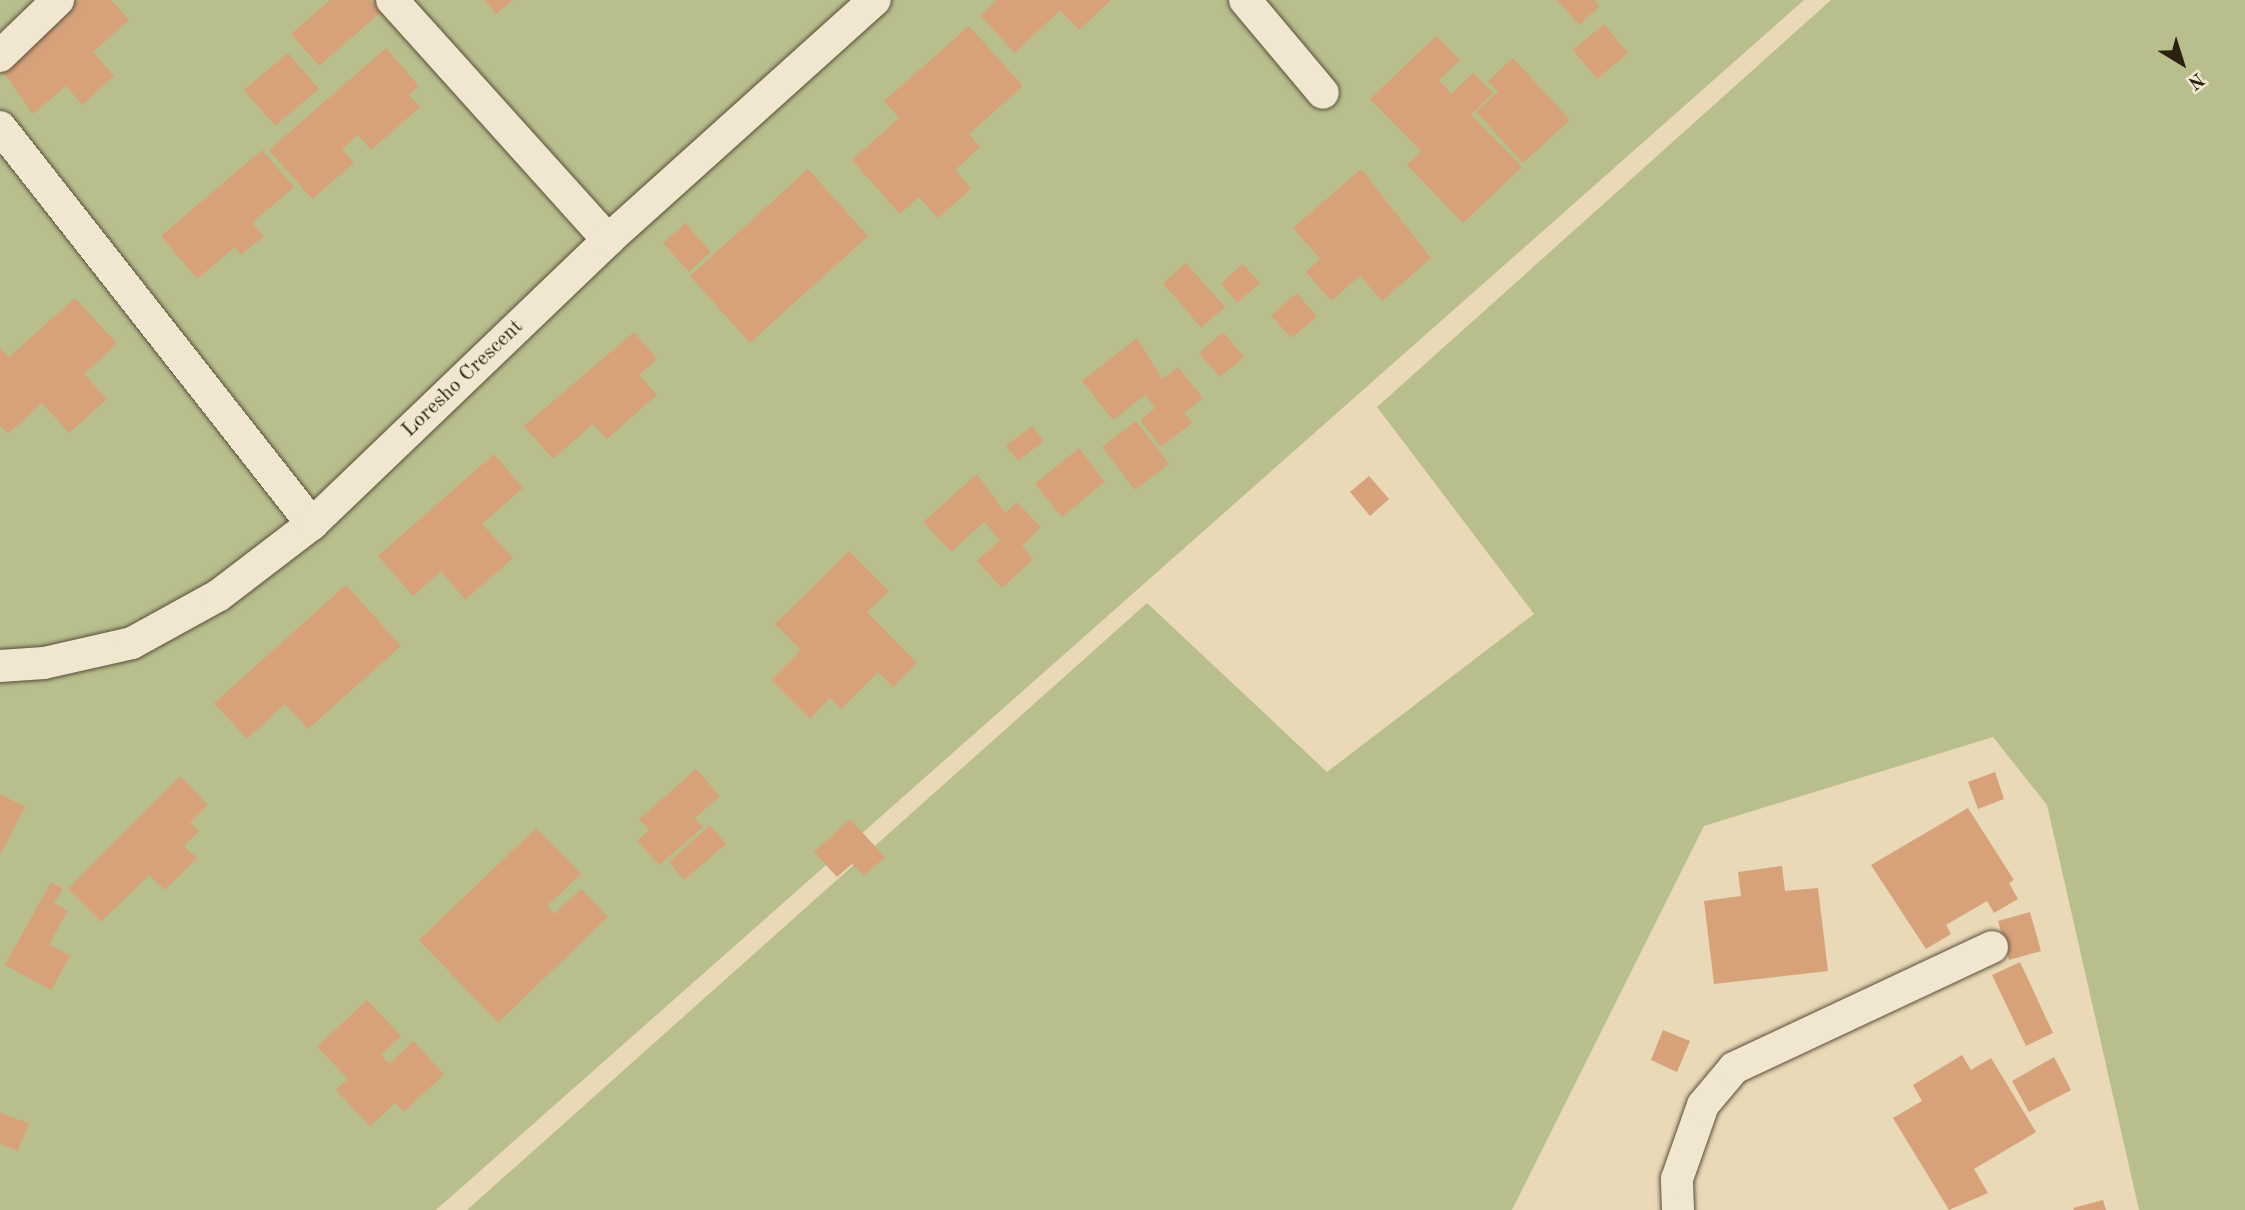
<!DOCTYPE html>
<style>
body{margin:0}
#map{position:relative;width:2245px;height:1210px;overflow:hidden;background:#e9d9b7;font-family:"Old Standard TT",serif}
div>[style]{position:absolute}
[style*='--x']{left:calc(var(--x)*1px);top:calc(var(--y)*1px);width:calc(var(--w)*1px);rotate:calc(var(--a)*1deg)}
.green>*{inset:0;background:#b8bf8d}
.building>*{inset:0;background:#d7a27a}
.roads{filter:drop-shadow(0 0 2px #5a4e3a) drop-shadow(0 0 2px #5a4e3a)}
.minor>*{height:32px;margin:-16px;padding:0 16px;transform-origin:16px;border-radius:16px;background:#f1e6d0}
span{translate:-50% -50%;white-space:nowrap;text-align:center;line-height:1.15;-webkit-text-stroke:7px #f1e6d0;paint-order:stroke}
.street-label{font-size:21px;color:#2b2011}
.north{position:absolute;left:2147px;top:28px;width:70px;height:70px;-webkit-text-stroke:5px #f1e6d0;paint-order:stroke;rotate:142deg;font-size:19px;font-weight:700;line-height:28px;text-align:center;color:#2b2011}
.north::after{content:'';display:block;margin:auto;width:24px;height:32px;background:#2b2011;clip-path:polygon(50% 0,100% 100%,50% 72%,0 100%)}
</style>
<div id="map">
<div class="green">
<i style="clip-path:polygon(0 0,1804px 0,436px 1210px,0 1210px)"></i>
<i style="clip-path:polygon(1831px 0,2245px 0,2245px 1210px,2139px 1210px,2047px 805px,1993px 737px,1704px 826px,1512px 1210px,467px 1210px,1147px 603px,1327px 772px,1534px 614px,1377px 407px)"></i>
</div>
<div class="building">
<i style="clip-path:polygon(79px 0,111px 0,129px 20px,93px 52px,114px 76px,82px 105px,66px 86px,33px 114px,0 68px)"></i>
<i style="clip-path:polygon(330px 0,370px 0,381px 12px,319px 66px,291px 34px)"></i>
<i style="clip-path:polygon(484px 0,513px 0,496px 14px)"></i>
<i style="clip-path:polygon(997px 0,1111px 0,1079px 30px,1060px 10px,1015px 53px,980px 16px)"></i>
<i style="clip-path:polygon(1557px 0,1594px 0,1600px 6px,1579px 25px)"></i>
<i style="clip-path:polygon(1604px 24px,1628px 53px,1597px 79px,1573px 50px)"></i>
<i style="clip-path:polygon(969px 26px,1023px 86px,969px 134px,980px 147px,955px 170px,971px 189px,938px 218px,919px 197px,900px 214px,852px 160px,899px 118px,884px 101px)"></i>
<i style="clip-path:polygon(1436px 36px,1460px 60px,1439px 80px,1451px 94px,1473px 73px,1493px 93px,1471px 115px,1522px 167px,1463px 223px,1407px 165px,1421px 151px,1370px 99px)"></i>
<i style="clip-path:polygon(386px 48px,419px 86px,409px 95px,420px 107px,371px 150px,358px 135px,342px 149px,354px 163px,312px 199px,269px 150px)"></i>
<i style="clip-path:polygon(288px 53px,319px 89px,275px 126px,244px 90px)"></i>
<i style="clip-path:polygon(1513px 58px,1570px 120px,1523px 163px,1476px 112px,1498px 92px,1488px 81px)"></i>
<i style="clip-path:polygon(262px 150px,294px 187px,252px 223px,264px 236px,241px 255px,235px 247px,197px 279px,161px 236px)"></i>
<i style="clip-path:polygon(808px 169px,868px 236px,750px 343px,690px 276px)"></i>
<i style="clip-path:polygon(1361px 169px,1431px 258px,1382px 301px,1360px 276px,1331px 301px,1306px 272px,1320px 259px,1293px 228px)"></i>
<i style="clip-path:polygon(685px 223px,711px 252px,689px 272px,663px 243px)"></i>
<i style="clip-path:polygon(1186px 263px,1225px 307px,1201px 328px,1163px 283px)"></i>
<i style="clip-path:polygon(1243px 264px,1260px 283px,1237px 303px,1221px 283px)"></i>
<i style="clip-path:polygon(1297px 293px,1317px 317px,1291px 338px,1271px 315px)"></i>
<i style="clip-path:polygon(75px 298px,117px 344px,84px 374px,107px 399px,69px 433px,42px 403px,8px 434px,0 425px,0 347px,9px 357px)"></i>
<i style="clip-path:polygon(634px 332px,657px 359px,639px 375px,657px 395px,607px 439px,593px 424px,553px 459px,524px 426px)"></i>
<i style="clip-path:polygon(1223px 332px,1244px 357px,1220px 377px,1199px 353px)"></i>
<i style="clip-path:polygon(1137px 338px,1162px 379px,1178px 367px,1203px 398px,1184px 413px,1192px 423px,1161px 447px,1140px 420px,1155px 408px,1145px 395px,1113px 420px,1082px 381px)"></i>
<i style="clip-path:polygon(1136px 421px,1169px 464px,1135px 490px,1102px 447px)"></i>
<i style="clip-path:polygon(1032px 426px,1044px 441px,1018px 461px,1006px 446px)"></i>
<i style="clip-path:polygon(1079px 448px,1105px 482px,1062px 517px,1035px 484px)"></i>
<i style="clip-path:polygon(494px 454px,523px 488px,482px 524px,513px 558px,465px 600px,441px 571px,413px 596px,378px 556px)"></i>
<i style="clip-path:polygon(977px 474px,1005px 513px,1017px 502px,1041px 527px,1022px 546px,1033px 559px,1002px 588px,977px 561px,1000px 540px,984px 522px,951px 552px,923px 522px)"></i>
<i style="clip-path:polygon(1369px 476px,1389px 499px,1370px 516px,1350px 492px)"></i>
<i style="clip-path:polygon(849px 551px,889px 591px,867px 612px,917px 663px,893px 687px,878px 672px,841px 709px,830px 698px,810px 719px,771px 680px,801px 650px,775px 624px)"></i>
<i style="clip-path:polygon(346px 585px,401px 646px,308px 729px,285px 704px,247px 739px,214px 703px)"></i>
<i style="clip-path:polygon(696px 769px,720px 796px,695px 818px,703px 827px,659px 865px,637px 841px,649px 830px,639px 819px)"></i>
<i style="clip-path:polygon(1995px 772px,2004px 799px,1978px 809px,1968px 782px)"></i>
<i style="clip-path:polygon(180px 776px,208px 805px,190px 823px,199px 831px,184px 846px,197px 858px,165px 890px,149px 875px,101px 922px,68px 889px)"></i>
<i style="clip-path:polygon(0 794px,25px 807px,0 855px)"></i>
<i style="clip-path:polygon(1968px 808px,2014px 880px,2009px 883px,2018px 899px,1994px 913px,1987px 901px,1946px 925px,1951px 934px,1926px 949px,1871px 865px)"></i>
<i style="clip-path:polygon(850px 819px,885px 857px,864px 876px,852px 864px,837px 877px,814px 852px)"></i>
<i style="clip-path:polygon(710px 825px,726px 844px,684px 880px,669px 862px)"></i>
<i style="clip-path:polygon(536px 828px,581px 874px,547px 906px,554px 914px,581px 889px,608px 917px,498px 1023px,419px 940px)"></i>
<i style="clip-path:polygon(1782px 866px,1785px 891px,1818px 888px,1828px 971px,1714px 984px,1704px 901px,1741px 896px,1738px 872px)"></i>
<i style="clip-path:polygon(51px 882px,63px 889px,54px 903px,68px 911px,49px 944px,70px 956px,51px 990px,5px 965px)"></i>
<i style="clip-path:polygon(2030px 912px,2041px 951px,2009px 960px,1998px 921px)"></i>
<i style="clip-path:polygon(2020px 962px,2053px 1033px,2026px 1046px,1992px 975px)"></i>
<i style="clip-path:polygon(367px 1000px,401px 1036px,381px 1055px,389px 1064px,413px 1041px,444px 1074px,404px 1112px,395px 1103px,370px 1127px,336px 1090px,348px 1079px,317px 1047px)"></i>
<i style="clip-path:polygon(1663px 1030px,1690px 1041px,1677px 1072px,1651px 1060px)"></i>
<i style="clip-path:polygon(1962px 1055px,1971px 1070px,1991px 1058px,2036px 1132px,1974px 1169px,1988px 1193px,1949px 1210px,1893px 1118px,1922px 1101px,1913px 1085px)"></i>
<i style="clip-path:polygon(2054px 1057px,2071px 1090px,2029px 1112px,2012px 1081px)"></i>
<i style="clip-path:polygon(0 1113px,29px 1123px,18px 1151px,0 1144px)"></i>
<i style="clip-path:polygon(2103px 1200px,2106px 1210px,2074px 1210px,2073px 1208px)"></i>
</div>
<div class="roads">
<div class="minor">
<i style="--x:392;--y:0;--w:323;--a:48"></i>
<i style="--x:1245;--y:0;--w:121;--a:50"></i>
<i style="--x:0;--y:56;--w:81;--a:-44"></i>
<i style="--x:0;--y:127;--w:505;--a:51.84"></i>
<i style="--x:0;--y:666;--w:44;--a:-3.9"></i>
<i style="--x:44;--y:663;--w:90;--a:-12.8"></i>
<i style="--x:132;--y:643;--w:99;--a:-28.9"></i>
<i style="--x:219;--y:595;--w:117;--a:-37.4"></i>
<i style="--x:312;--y:524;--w:410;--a:-43.8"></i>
<i style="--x:608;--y:240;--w:359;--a:-42"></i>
<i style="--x:1678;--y:1210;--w:31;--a:-92"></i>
<i style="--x:1677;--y:1179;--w:78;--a:-70.6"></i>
<i style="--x:1703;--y:1105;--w:48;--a:-50"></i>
<i style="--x:1734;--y:1068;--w:285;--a:-25.1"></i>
</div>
</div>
<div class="street-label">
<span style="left:463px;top:379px;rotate:-44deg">Loresho Crescent</span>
</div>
<div class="north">N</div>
</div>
